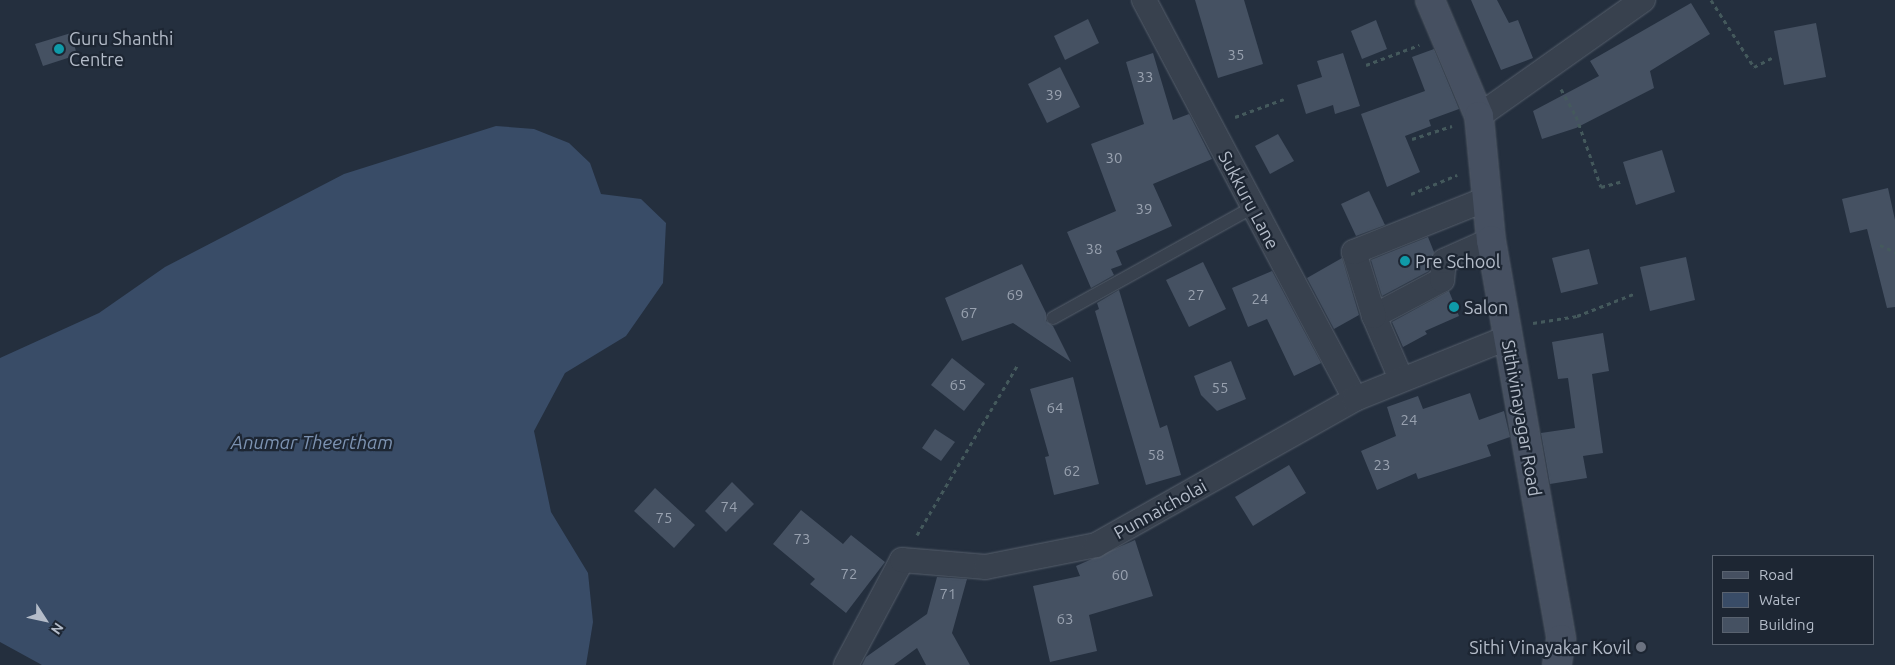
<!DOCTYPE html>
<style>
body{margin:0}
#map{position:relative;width:1895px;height:665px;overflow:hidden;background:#242f3e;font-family:Ubuntu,sans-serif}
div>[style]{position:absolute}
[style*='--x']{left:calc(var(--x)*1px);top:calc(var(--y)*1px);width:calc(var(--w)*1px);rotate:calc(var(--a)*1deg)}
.water>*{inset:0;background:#394c67}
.building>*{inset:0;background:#455162}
.path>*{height:3px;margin-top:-1.5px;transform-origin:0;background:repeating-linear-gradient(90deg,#44595c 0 4px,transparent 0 8px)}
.roads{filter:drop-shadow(0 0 1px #565f6c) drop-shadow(0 0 1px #565f6c)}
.lane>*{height:12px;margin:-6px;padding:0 6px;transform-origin:6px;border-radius:6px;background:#38414e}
.street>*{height:24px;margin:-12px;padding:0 12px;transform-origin:12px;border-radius:12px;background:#38414e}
.secondary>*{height:28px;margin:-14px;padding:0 14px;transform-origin:14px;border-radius:14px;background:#465061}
.dots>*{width:14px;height:14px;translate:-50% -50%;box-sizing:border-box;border:2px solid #1d2633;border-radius:50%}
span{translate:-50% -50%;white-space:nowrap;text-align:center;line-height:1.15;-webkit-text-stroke:4.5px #1d2633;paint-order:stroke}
.number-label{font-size:15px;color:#98a1af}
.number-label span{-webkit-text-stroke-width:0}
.poi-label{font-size:18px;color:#b4bcc9}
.left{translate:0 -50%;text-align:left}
.right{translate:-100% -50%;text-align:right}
.street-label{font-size:18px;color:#b4bcc9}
.water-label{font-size:19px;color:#7c92b1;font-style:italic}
.legend{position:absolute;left:1712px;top:555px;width:162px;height:90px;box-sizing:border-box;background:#1d2633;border:1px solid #59626f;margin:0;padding:6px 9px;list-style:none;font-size:15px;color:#b4bcc9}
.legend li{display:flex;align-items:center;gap:10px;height:25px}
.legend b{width:25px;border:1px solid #59626f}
.north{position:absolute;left:20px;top:595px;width:50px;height:50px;-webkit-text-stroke:4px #1d2633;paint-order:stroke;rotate:125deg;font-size:14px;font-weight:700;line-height:20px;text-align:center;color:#b4bcc9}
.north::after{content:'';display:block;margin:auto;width:18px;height:22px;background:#b4bcc9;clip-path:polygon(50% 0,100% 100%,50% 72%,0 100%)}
</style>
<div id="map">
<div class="water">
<i style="clip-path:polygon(496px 126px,534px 129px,569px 143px,590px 163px,601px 194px,641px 199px,666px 223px,663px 283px,626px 336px,565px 373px,534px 431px,551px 512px,588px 573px,593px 622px,586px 665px,42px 665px,0 642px,0 358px,99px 313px,165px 267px,344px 174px)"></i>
</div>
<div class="building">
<i style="clip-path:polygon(1195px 0,1244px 0,1263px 64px,1218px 78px)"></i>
<i style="clip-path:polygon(1471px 0,1497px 0,1509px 23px,1518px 20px,1533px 58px,1501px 70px)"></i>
<i style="clip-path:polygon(1691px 3px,1710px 34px,1650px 71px,1654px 88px,1576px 128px,1542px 139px,1533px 111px,1599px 76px,1590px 61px)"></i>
<i style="clip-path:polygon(1088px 19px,1099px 43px,1065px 60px,1054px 36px)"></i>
<i style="clip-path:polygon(1376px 20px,1387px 49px,1362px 59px,1351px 31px)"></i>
<i style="clip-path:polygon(1816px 23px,1826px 77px,1784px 85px,1774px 31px)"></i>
<i style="clip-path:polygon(71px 33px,77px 55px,43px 66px,35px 44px)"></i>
<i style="clip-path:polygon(1434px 49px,1459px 109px,1429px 120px,1431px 126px,1405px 136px,1420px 172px,1387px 187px,1361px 114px,1425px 91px,1412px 57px)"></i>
<i style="clip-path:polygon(1153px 53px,1173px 120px,1189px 114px,1212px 159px,1153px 184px,1172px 226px,1116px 251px,1122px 265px,1111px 269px,1114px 275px,1091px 288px,1067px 232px,1116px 211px,1091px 144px,1144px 124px,1126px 62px)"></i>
<i style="clip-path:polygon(1343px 53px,1360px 106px,1335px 114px,1333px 105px,1306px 114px,1297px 85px,1322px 77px,1317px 61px)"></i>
<i style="clip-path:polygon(1060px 67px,1080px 107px,1047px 123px,1028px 84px)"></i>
<i style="clip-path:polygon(1278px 134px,1294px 161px,1270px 174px,1255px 146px)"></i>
<i style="clip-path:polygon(1662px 150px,1675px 192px,1636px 205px,1623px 162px)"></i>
<i style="clip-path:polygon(1888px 188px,1895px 220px,1895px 307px,1887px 308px,1867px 229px,1850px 233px,1842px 199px)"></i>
<i style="clip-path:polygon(1369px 191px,1385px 225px,1356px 236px,1341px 204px)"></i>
<i style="clip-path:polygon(1428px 237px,1434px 252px,1429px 271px,1382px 296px,1371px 260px)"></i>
<i style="clip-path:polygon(1589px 249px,1598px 284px,1561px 293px,1552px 258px)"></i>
<i style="clip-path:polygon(1686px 257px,1695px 300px,1650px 311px,1640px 267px)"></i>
<i style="clip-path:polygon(1342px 258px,1359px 315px,1334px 329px,1307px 278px)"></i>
<i style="clip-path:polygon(1203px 262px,1226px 309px,1189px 327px,1166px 280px)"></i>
<i style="clip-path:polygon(1022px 264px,1046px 313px,1046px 321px,1053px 326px,1071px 362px,1013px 323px,962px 341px,945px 298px)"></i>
<i style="clip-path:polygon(1272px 271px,1321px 363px,1294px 376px,1267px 319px,1248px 327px,1232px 288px)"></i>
<i style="clip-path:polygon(1119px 290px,1160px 428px,1167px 425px,1181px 475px,1146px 485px,1095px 311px,1099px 309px,1097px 303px)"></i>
<i style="clip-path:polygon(1449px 291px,1459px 316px,1425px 331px,1427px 334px,1403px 347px,1392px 322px)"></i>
<i style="clip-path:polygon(1603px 333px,1609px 371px,1592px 374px,1603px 453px,1583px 456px,1587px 478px,1550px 484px,1541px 433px,1575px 428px,1568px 378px,1558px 379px,1552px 342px)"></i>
<i style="clip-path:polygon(952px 358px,985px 384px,964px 411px,931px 385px)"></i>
<i style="clip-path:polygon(1231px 361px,1246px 399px,1217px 411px,1201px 395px,1194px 376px)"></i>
<i style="clip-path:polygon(1073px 377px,1099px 484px,1054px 495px,1045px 457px,1049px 456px,1030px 389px)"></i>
<i style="clip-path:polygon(1470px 393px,1479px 420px,1504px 411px,1510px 437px,1487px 445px,1491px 456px,1418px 479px,1416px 473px,1377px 490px,1361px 451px,1396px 436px,1387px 407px,1418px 396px,1423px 409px)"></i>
<i style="clip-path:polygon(935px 429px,955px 442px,941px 461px,922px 448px)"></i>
<i style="clip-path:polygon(1289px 465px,1306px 493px,1253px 526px,1235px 497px)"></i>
<i style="clip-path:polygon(732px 482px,754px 504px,726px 532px,705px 511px)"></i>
<i style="clip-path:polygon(655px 488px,695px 525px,674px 548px,634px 511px)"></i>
<i style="clip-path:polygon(801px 510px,843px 544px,851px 535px,885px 562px,846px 613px,810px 584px,815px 579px,773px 544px)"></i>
<i style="clip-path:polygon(1135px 540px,1153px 596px,1089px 615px,1097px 651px,1050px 662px,1033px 586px,1080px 576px,1076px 566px)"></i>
<i style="clip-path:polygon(937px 577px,967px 579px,952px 633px,970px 665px,926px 665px,917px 648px,894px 665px,862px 665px,866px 657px,927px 614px)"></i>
</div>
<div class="path">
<i style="--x:1711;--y:0;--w:80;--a:57.3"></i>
<i style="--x:1754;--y:67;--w:20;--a:-27"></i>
<i style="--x:1366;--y:65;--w:57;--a:-20.7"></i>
<i style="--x:1561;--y:89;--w:31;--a:61"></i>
<i style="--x:1576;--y:116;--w:75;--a:70.6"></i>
<i style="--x:1601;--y:187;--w:20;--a:-15"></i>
<i style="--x:1235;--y:117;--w:52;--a:-20.2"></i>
<i style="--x:1412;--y:139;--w:42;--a:-18"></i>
<i style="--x:1411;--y:194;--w:50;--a:-22.4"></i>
<i style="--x:1880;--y:245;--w:17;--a:25"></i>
<i style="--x:1533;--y:323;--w:45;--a:-9"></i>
<i style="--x:1577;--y:316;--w:63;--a:-21.3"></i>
<i style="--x:917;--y:535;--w:199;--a:-59.4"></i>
</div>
<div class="roads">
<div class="lane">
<i style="--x:1053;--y:318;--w:229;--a:-29"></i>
</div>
<div class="street">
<i style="--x:1144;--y:0;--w:451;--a:62.1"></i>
<i style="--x:1479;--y:116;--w:201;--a:-35.3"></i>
<i style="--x:1374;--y:316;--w:77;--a:-27.9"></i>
<i style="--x:1442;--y:280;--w:19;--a:-84"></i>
<i style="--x:1444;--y:261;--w:51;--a:-24.1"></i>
<i style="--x:1401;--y:379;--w:69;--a:-113.2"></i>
<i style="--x:1374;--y:316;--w:67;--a:-107.4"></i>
<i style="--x:1354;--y:252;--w:145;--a:-21.8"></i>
<i style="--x:846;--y:665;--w:119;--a:-61.9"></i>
<i style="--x:902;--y:560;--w:84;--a:4.8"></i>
<i style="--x:986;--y:567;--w:112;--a:-11.3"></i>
<i style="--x:1096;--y:545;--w:297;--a:-29.4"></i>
<i style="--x:1355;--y:399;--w:164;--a:-21.9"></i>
</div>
<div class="secondary">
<i style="--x:1430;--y:0;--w:126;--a:67.1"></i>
<i style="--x:1479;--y:116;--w:125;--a:84.5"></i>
<i style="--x:1491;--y:240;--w:405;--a:80"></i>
<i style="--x:1561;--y:639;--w:26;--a:99"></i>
</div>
</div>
<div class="dots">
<i style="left:59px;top:49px;background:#0f9aa8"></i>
<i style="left:1405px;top:261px;background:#0f9aa8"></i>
<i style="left:1454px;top:307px;background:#0f9aa8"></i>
<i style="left:1641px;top:647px;background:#6b7280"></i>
</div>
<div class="number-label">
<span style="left:1236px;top:55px">35</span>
<span style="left:1145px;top:77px">33</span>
<span style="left:1054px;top:95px">39</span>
<span style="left:1114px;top:158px">30</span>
<span style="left:1144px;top:209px">39</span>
<span style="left:1094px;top:249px">38</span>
<span style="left:1015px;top:295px">69</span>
<span style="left:1196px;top:295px">27</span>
<span style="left:1260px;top:299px">24</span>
<span style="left:969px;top:313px">67</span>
<span style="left:958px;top:385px">65</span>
<span style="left:1220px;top:388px">55</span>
<span style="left:1055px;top:408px">64</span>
<span style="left:1409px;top:420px">24</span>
<span style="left:1156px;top:455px">58</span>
<span style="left:1382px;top:465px">23</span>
<span style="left:1072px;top:471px">62</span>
<span style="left:729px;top:507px">74</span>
<span style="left:664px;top:518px">75</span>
<span style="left:802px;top:539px">73</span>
<span style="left:849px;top:574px">72</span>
<span style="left:1120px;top:575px">60</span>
<span style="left:948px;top:594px">71</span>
<span style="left:1065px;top:619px">63</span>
</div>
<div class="poi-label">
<span class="left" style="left:69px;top:49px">Guru Shanthi<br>Centre</span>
<span class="left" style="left:1415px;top:261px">Pre School</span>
<span class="left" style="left:1464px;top:307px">Salon</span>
<span class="right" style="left:1631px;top:647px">Sithi Vinayakar Kovil</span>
</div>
<div class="street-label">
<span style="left:1249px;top:200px;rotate:62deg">Sukkuru Lane</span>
<span style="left:1522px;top:418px;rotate:80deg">Sithivinayagar Road</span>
<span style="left:1160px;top:509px;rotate:-29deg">Punnaicholai</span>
</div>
<div class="water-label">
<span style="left:312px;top:443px">Anumar Theertham</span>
</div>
<ul class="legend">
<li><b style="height:6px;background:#465061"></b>Road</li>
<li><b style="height:14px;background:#394c67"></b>Water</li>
<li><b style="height:14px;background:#455162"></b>Building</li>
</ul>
<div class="north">N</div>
</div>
